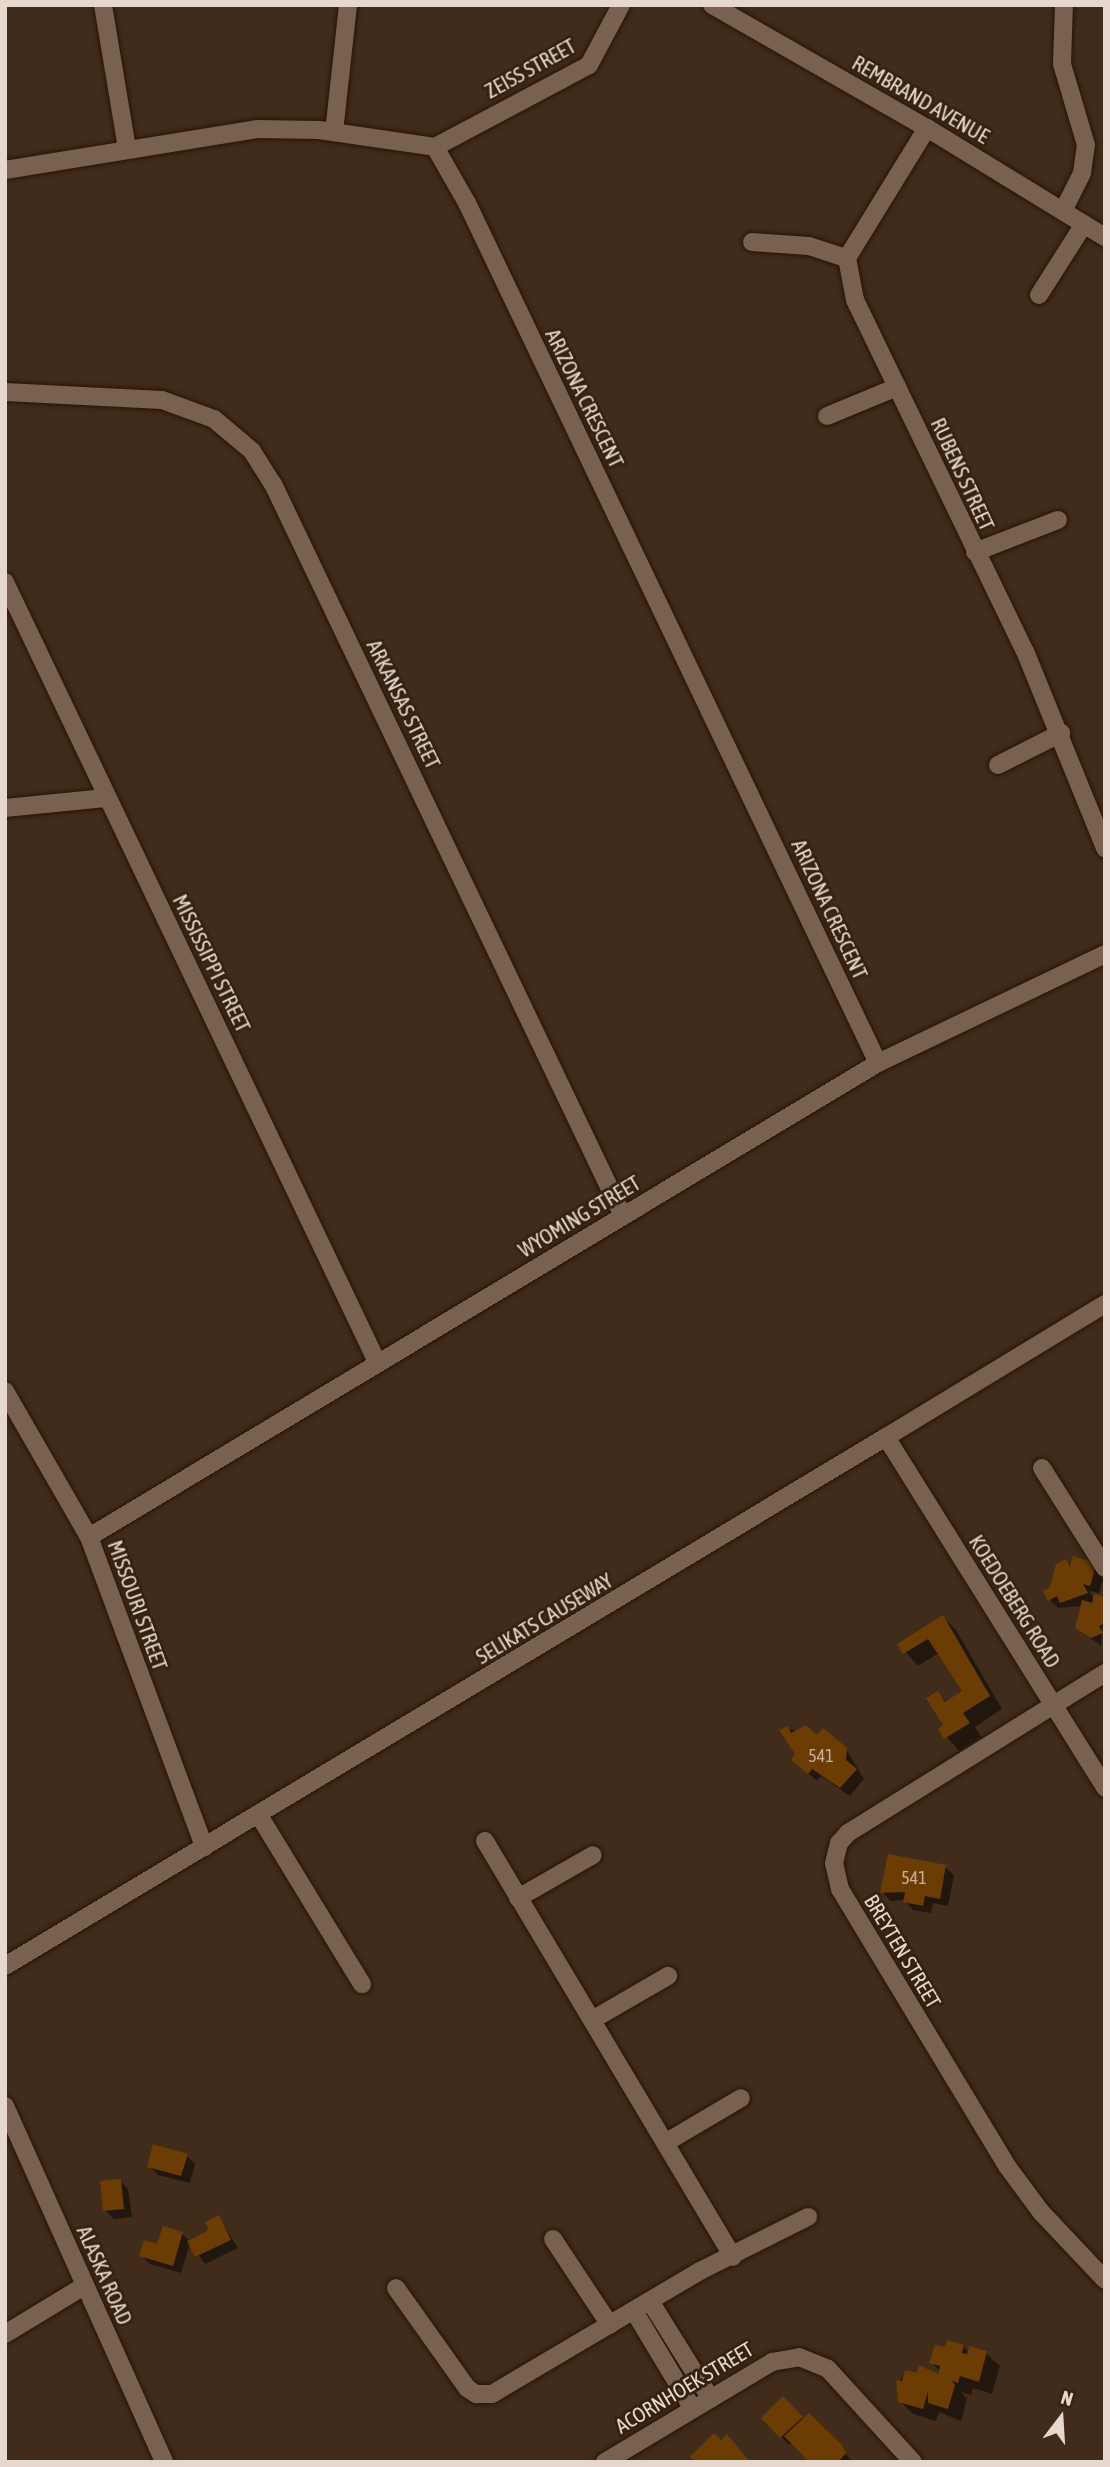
<!DOCTYPE html>
<style>
body{margin:0}
#map{position:relative;width:1110px;height:2467px;overflow:hidden;background:#412c1b;font-family:"Asap Condensed",sans-serif}
div>[style]{position:absolute}
[style*='--x']{left:calc(var(--x)*1px);top:calc(var(--y)*1px);width:calc(var(--w)*1px);rotate:calc(var(--a)*1deg)}
.shadow>*{inset:0;background:#0007}
.building>*{inset:0;background:#6c3c05}
.roads{filter:drop-shadow(0 0 2px #271404) drop-shadow(0 0 2px #271404)}
.street>*{height:18px;margin:-9px;padding:0 9px;transform-origin:9px;border-radius:9px;background:#78614e}
.secondary>*{height:18px;margin:-9px;padding:0 9px;transform-origin:9px;border-radius:9px;background:#78614e}
span{translate:-50% -50%;white-space:nowrap;text-align:center;line-height:1.15;-webkit-text-stroke:6px #362211;paint-order:stroke}
.number-label{font-size:18px;color:#c8b19c}
.number-label span{-webkit-text-stroke-width:0}
.street-label{font-size:21px;color:#e6d8ce}
.frame{position:absolute;inset:0;border:7px solid #e6d8ce;pointer-events:none}
.north{position:absolute;left:1026px;top:2383px;width:70px;height:70px;-webkit-text-stroke:5px #362211;paint-order:stroke;rotate:17deg;font-size:19px;font-weight:700;line-height:28px;text-align:center;color:#e6d8ce}
.north::after{content:'';display:block;margin:auto;width:24px;height:32px;background:#e6d8ce;clip-path:polygon(50% 0,100% 100%,50% 72%,0 100%)}
</style>
<div id="map">
<div class="shadow">
<i style="clip-path:polygon(1074px 1558px,1105px 1573px,1099px 1593px,1089px 1591px,1095px 1601px,1105px 1598px,1101px 1646px,1077px 1628px,1082px 1606px,1058px 1608px,1050px 1600px,1065px 1561px,1072px 1567px)"></i>
<i style="clip-path:polygon(943px 1617px,956px 1630px,1002px 1709px,975px 1727px,981px 1737px,959px 1751px,940px 1729px,946px 1726px,938px 1693px,947px 1702px,964px 1692px,939px 1653px,918px 1666px,899px 1644px)"></i>
<i style="clip-path:polygon(787px 1728px,846px 1749px,864px 1779px,850px 1796px,821px 1776px,817px 1781px,802px 1768px)"></i>
<i style="clip-path:polygon(945px 1867px,954px 1875px,948px 1906px,933px 1903px,931px 1913px,913px 1910px,904px 1900px,891px 1901px,882px 1892px)"></i>
<i style="clip-path:polygon(187px 2156px,195px 2164px,190px 2183px,158px 2175px,149px 2166px)"></i>
<i style="clip-path:polygon(120px 2181px,128px 2189px,132px 2217px,114px 2219px,105px 2210px)"></i>
<i style="clip-path:polygon(219px 2218px,238px 2248px,205px 2264px,190px 2243px,181px 2273px,150px 2264px,141px 2255px,182px 2234px,190px 2241px,211px 2231px)"></i>
<i style="clip-path:polygon(963px 2346px,969px 2352px,986px 2353px,1000px 2366px,992px 2394px,973px 2388px,971px 2395px,961px 2392px,967px 2399px,961px 2421px,939px 2412px,936px 2421px,913px 2414px,900px 2401px,902px 2394px,896px 2387px,906px 2372px,939px 2377px,940px 2371px,931px 2362px,946px 2350px)"></i>
<i style="clip-path:polygon(783px 2399px,804px 2420px,809px 2416px,853px 2462px,811px 2462px,792px 2443px,789px 2445px,781px 2437px)"></i>
</div>
<div class="building">
<i style="clip-path:polygon(1073px 1556px,1097px 1563px,1090px 1586px,1083px 1584px,1088px 1593px,1060px 1603px,1057px 1596px,1048px 1601px,1043px 1591px,1050px 1587px,1056px 1564px,1066px 1559px,1070px 1567px)"></i>
<i style="clip-path:polygon(1094px 1594px,1105px 1597px,1105px 1623px,1099px 1626px,1103px 1633px,1091px 1638px,1075px 1628px,1082px 1600px,1092px 1603px)"></i>
<i style="clip-path:polygon(943px 1615px,990px 1696px,963px 1713px,970px 1723px,944px 1739px,938px 1729px,943px 1725px,926px 1698px,938px 1691px,945px 1702px,962px 1691px,928px 1639px,903px 1654px,897px 1644px)"></i>
<i style="clip-path:polygon(806px 1725px,817px 1735px,823px 1728px,847px 1748px,846px 1760px,857px 1769px,840px 1788px,812px 1769px,808px 1774px,791px 1760px,795px 1754px,779px 1730px,788px 1726px,791px 1733px)"></i>
<i style="clip-path:polygon(888px 1854px,946px 1865px,940px 1899px,925px 1896px,923px 1906px,903px 1902px,905px 1892px,880px 1893px)"></i>
<i style="clip-path:polygon(153px 2144px,188px 2154px,181px 2176px,147px 2167px)"></i>
<i style="clip-path:polygon(121px 2179px,124px 2209px,103px 2211px,100px 2181px)"></i>
<i style="clip-path:polygon(219px 2215px,231px 2240px,195px 2257px,187px 2241px,209px 2230px,205px 2222px)"></i>
<i style="clip-path:polygon(163px 2226px,183px 2232px,173px 2266px,139px 2256px,144px 2240px,157px 2244px)"></i>
<i style="clip-path:polygon(947px 2340px,964px 2345px,962px 2353px,967px 2354px,969px 2346px,987px 2351px,979px 2382px,960px 2376px,958px 2383px,952px 2381px,955px 2385px,948px 2409px,928px 2403px,928px 2391px,923px 2409px,898px 2402px,896px 2380px,902px 2381px,905px 2370px,917px 2373px,919px 2365px,938px 2374px,940px 2366px,929px 2363px,935px 2345px,945px 2347px)"></i>
<i style="clip-path:polygon(783px 2396px,803px 2417px,780px 2438px,761px 2418px)"></i>
<i style="clip-path:polygon(809px 2413px,841px 2444px,846px 2453px,838px 2462px,809px 2462px,784px 2436px)"></i>
<i style="clip-path:polygon(714px 2433px,721px 2440px,727px 2434px,750px 2462px,695px 2462px,690px 2457px)"></i>
</div>
<div class="roads">
<div class="street">
<i style="--x:103;--y:5;--w:146;--a:80.5"></i>
<i style="--x:712;--y:5;--w:248;--a:29.8"></i>
<i style="--x:927;--y:128;--w:209;--a:31.5"></i>
<i style="--x:927;--y:128;--w:153;--a:121.6"></i>
<i style="--x:847;--y:258;--w:43;--a:79.2"></i>
<i style="--x:855;--y:300;--w:390;--a:64.2"></i>
<i style="--x:1025;--y:651;--w:213;--a:67.9"></i>
<i style="--x:334;--y:132;--w:128;--a:-83.7"></i>
<i style="--x:435;--y:147;--w:174;--a:-28"></i>
<i style="--x:589;--y:65;--w:68;--a:-61.9"></i>
<i style="--x:5;--y:170;--w:255;--a:-9.2"></i>
<i style="--x:257;--y:129;--w:62;--a:0.9"></i>
<i style="--x:319;--y:130;--w:117;--a:8.3"></i>
<i style="--x:435;--y:147;--w:64;--a:60.3"></i>
<i style="--x:467;--y:203;--w:953;--a:64.46"></i>
<i style="--x:1063;--y:211;--w:42;--a:-63.4"></i>
<i style="--x:1082;--y:173;--w:28;--a:-82"></i>
<i style="--x:1086;--y:145;--w:84;--a:-106.5"></i>
<i style="--x:1062;--y:64;--w:59;--a:-88.1"></i>
<i style="--x:752;--y:242;--w:57;--a:4"></i>
<i style="--x:809;--y:246;--w:40;--a:18"></i>
<i style="--x:1039;--y:295;--w:84;--a:-57.6"></i>
<i style="--x:5;--y:392;--w:157;--a:2.9"></i>
<i style="--x:162;--y:400;--w:55;--a:20.1"></i>
<i style="--x:214;--y:419;--w:50;--a:40.1"></i>
<i style="--x:252;--y:451;--w:39;--a:58"></i>
<i style="--x:273;--y:484;--w:811;--a:64.45"></i>
<i style="--x:827;--y:416;--w:76;--a:-22.5"></i>
<i style="--x:975;--y:552;--w:89;--a:-21.1"></i>
<i style="--x:5;--y:582;--w:866;--a:64.5"></i>
<i style="--x:998;--y:765;--w:71;--a:-26.9"></i>
<i style="--x:5;--y:808;--w:101;--a:-5.7"></i>
<i style="--x:1105;--y:1304;--w:256;--a:148.7"></i>
<i style="--x:886;--y:1437;--w:414;--a:58"></i>
<i style="--x:5;--y:1391;--w:168;--a:60.1"></i>
<i style="--x:89;--y:1537;--w:331;--a:69.6"></i>
<i style="--x:1042;--y:1468;--w:118;--a:57.8"></i>
<i style="--x:89;--y:1537;--w:920;--a:-31"></i>
<i style="--x:878;--y:1063;--w:252;--a:-25.6"></i>
<i style="--x:1105;--y:1673;--w:303;--a:148.1"></i>
<i style="--x:848;--y:1833;--w:13;--a:132"></i>
<i style="--x:839;--y:1843;--w:21;--a:104"></i>
<i style="--x:834;--y:1863;--w:27;--a:77"></i>
<i style="--x:840;--y:1889;--w:323;--a:58.9"></i>
<i style="--x:1007;--y:2166;--w:57;--a:53.5"></i>
<i style="--x:1041;--y:2212;--w:93;--a:46.7"></i>
<i style="--x:260;--y:1817;--w:196;--a:58.6"></i>
<i style="--x:485;--y:1841;--w:484;--a:59.2"></i>
<i style="--x:518;--y:1898;--w:86;--a:-29.8"></i>
<i style="--x:592;--y:2020;--w:88;--a:-30.1"></i>
<i style="--x:665;--y:2143;--w:88;--a:-30.6"></i>
<i style="--x:553;--y:2239;--w:103;--a:56.5"></i>
<i style="--x:396;--y:2288;--w:123;--a:54.6"></i>
<i style="--x:467;--y:2388;--w:11;--a:34"></i>
<i style="--x:476;--y:2394;--w:16;--a:0"></i>
<i style="--x:492;--y:2394;--w:242;--a:-30.6"></i>
<i style="--x:700;--y:2271;--w:121;--a:-26.6"></i>
<i style="--x:650;--y:2301;--w:115;--a:58.1"></i>
<i style="--x:634;--y:2311;--w:114;--a:59"></i>
<i style="--x:5;--y:2334;--w:92;--a:-31.3"></i>
<i style="--x:605;--y:2462;--w:195;--a:-30.9"></i>
<i style="--x:772;--y:2362;--w:27;--a:-10"></i>
<i style="--x:799;--y:2357;--w:31;--a:22"></i>
<i style="--x:828;--y:2369;--w:126;--a:47.6"></i>
</div>
<div class="secondary">
<i style="--x:5;--y:1966;--w:1028;--a:-30.98"></i>
<i style="--x:5;--y:2106;--w:390;--a:65.9"></i>
</div>
</div>
<div class="number-label">
<span style="left:821px;top:1756px">541</span>
<span style="left:914px;top:1878px">541</span>
</div>
<div class="street-label">
<span style="left:530px;top:68px;rotate:-29deg">ZEISS STREET</span>
<span style="left:921px;top:99px;rotate:30deg">REMBRAND AVENUE</span>
<span style="left:585px;top:398px;rotate:64deg">ARIZONA CRESCENT</span>
<span style="left:963px;top:474px;rotate:65deg">RUBENS STREET</span>
<span style="left:404px;top:704px;rotate:64deg">ARKANSAS STREET</span>
<span style="left:830px;top:909px;rotate:65deg">ARIZONA CRESCENT</span>
<span style="left:212px;top:963px;rotate:64deg">MISSISSIPPI STREET</span>
<span style="left:579px;top:1216px;rotate:-31deg">WYOMING STREET</span>
<span style="left:1015px;top:1601px;rotate:58deg">KOEDOEBERG ROAD</span>
<span style="left:138px;top:1605px;rotate:70deg">MISSOURI STREET</span>
<span style="left:544px;top:1618px;rotate:-31deg">SELIKATS CAUSEWAY</span>
<span style="left:903px;top:1951px;rotate:59deg">BREYTEN STREET</span>
<span style="left:105px;top:2275px;rotate:66deg">ALASKA ROAD</span>
<span style="left:684px;top:2387px;rotate:-31deg">ACORNHOEK STREET</span>
</div>
<div class="frame"></div>
<div class="north">N</div>
</div>
